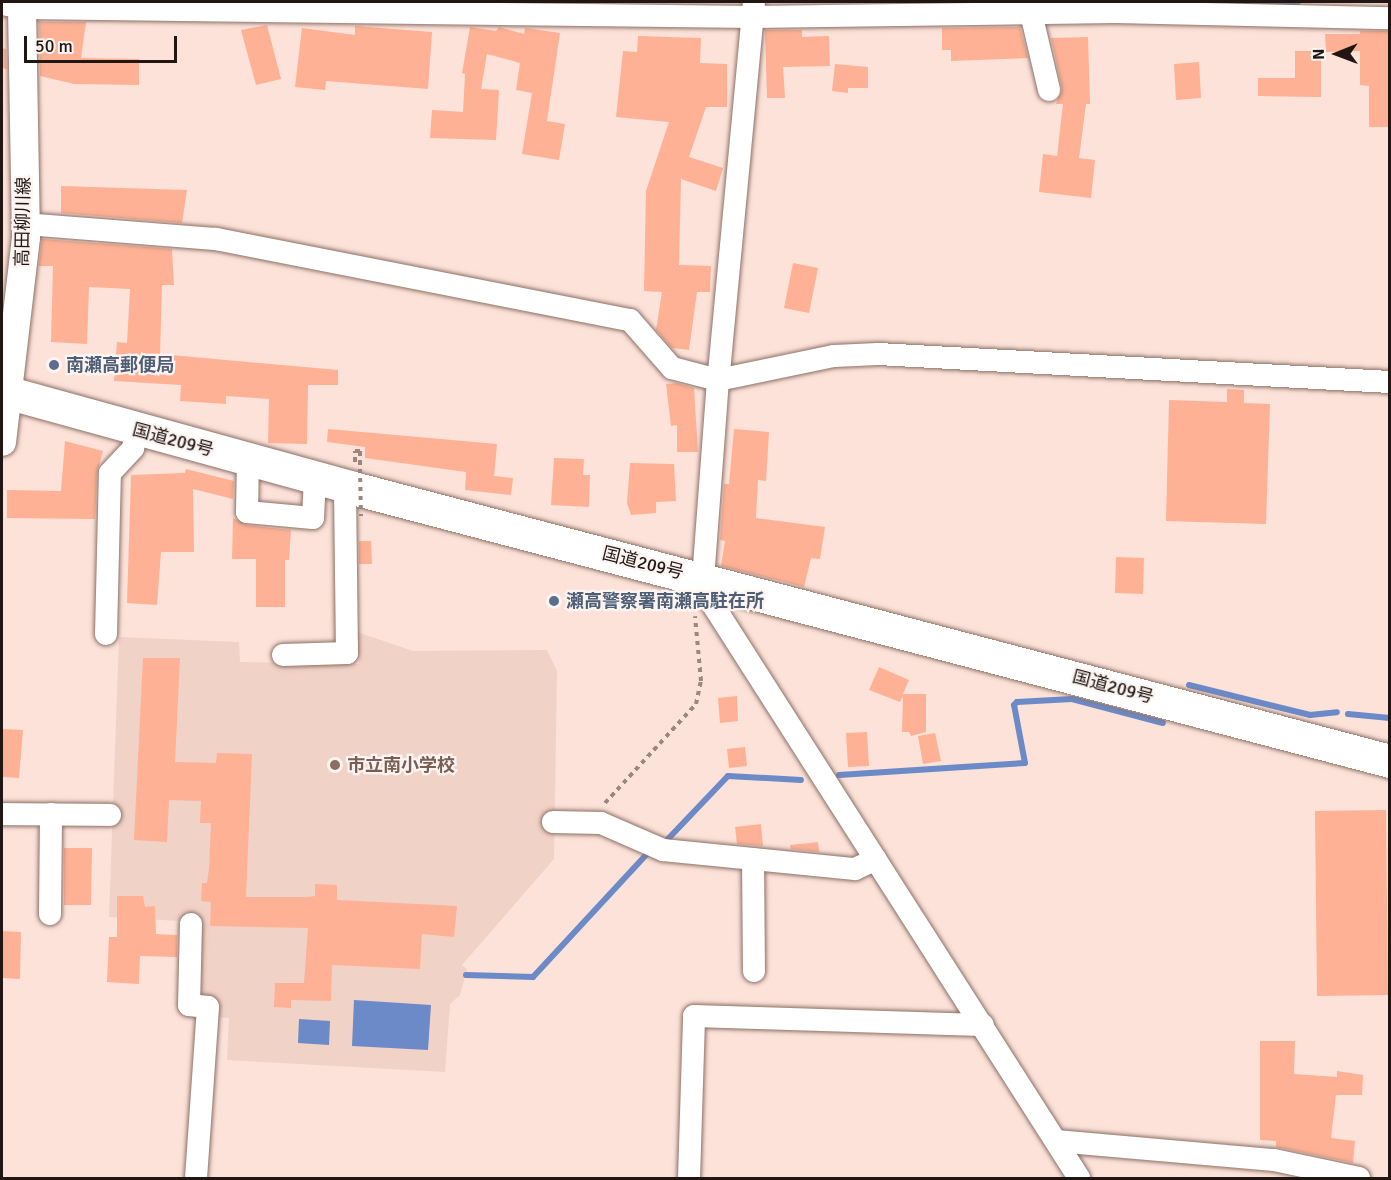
<!DOCTYPE html>
<meta charset="utf-8">
<style>
body{margin:0}
#map{position:relative;width:1391px;height:1180px;overflow:hidden;background:#fce2d9;font-family:Signika,"Noto Sans JP",sans-serif}
div>[style]{position:absolute}
[style*='--x']{left:calc(var(--x)*1px);top:calc(var(--y)*1px);width:calc(var(--w)*1px);rotate:calc(var(--a)*1deg)}
.built>*{inset:0;background:#f1d2c6}
.water>*{inset:0;background:#6c8ac7}
.stream>*{height:6px;margin:-3px;padding:0 3px;transform-origin:3px;border-radius:3px;background:#6c8ac7}
.building>*{inset:0;background:#feb195}
.path>*{height:4px;margin-top:-2px;transform-origin:0;background:repeating-linear-gradient(90deg,#9a8780 0 4.5px,transparent 0 9px)}
.roads{filter:drop-shadow(0 0 2px #8d7066) drop-shadow(0 0 2px #8d7066)}
.minor>*{height:22px;margin:-11px;padding:0 11px;transform-origin:11px;border-radius:11px;background:#fff}
.major>*{height:28px;margin:-14px;padding:0 14px;transform-origin:14px;border-radius:14px;background:#fff}
.highway>*{height:33px;margin:-16.5px;padding:0 16.5px;transform-origin:16.5px;border-radius:16.5px;background:#fff}
.path-bridge>*{height:4px;margin-top:-2px;transform-origin:0;background:repeating-linear-gradient(90deg,#9a8780 0 4.5px,transparent 0 9px)}
.dots>*{width:16px;height:16px;translate:-50% -50%;box-sizing:border-box;border:3px solid #fbf4f2;border-radius:50%}
span{translate:-50% -50%;white-space:nowrap;text-align:center;line-height:1.15;-webkit-text-stroke:4.5px #fbf4f2;paint-order:stroke}
.street-label{font-size:18px;color:#211612}
.service-label{font-size:18px;color:#4e5e75;font-weight:700}
.left{translate:0 -50%;text-align:left}
.education-label{font-size:18px;color:#785e54;font-weight:700}
.frame{position:absolute;inset:0;border:3px solid #211612;pointer-events:none}
.north{position:absolute;left:1307px;top:24px;width:60px;height:60px;-webkit-text-stroke:4px #fbf4f2;paint-order:stroke;rotate:269deg;font-size:16px;font-weight:700;line-height:24px;text-align:center;color:#211612}
.north::after{content:'';display:block;margin:auto;width:21px;height:27px;background:#211612;clip-path:polygon(50% 0,100% 100%,50% 72%,0 100%)}
.scale{position:absolute;left:24px;top:36px;width:153px;height:27px;box-sizing:border-box;border:3px solid #211612;border-top:0;padding-left:8px;font-size:18px;line-height:21px;white-space:nowrap;color:#211612;-webkit-text-stroke:4px #fbf4f2;paint-order:stroke}
</style>
<div id="map">
<div class="built">
<i style="clip-path:polygon(357px 632px,413px 651px,547px 650px,557px 671px,554px 859px,462px 965px,467px 969px,460px 995px,450px 1004px,445px 1072px,227px 1060px,229px 1018px,218px 1017px,195px 1001px,198px 922px,109px 917px,119px 637px,239px 642px,240px 662px,359px 664px)"></i>
</div>
<div class="water">
<i style="clip-path:polygon(354px 1000px,431px 1005px,428px 1050px,352px 1046px)"></i>
<i style="clip-path:polygon(299px 1019px,330px 1021px,329px 1045px,298px 1043px)"></i>
</div>
<div class="stream">
<i style="--x:1233;--y:2;--w:65;--a:0"></i>
<i style="--x:1189;--y:685;--w:125;--a:13.9"></i>
<i style="--x:1310;--y:715;--w:27;--a:-6"></i>
<i style="--x:1348;--y:714;--w:42;--a:5.4"></i>
<i style="--x:839;--y:775;--w:186;--a:-3.7"></i>
<i style="--x:1025;--y:763;--w:59;--a:-100.7"></i>
<i style="--x:1014;--y:705;--w:4;--a:-45"></i>
<i style="--x:1017;--y:702;--w:55;--a:-3.1"></i>
<i style="--x:1072;--y:699;--w:94;--a:14.8"></i>
<i style="--x:667;--y:840;--w:88;--a:-46.4"></i>
<i style="--x:728;--y:776;--w:73;--a:3.1"></i>
<i style="--x:466;--y:975;--w:67;--a:1.7"></i>
<i style="--x:533;--y:977;--w:169;--a:-47.2"></i>
</div>
<div class="building">
<i style="clip-path:polygon(39px 22px,86px 22px,81px 58px,139px 59px,139px 85px,74px 84px,40px 76px)"></i>
<i style="clip-path:polygon(267px 25px,281px 79px,256px 85px,241px 30px)"></i>
<i style="clip-path:polygon(355px 26px,432px 32px,428px 89px,326px 81px,325px 90px,295px 87px,302px 28px,355px 35px)"></i>
<i style="clip-path:polygon(470px 27px,496px 31px,499px 27px,524px 34px,525px 28px,560px 33px,547px 121px,565px 124px,559px 160px,522px 154px,532px 93px,516px 90px,520px 63px,487px 54px,481px 89px,499px 90px,496px 140px,430px 138px,432px 110px,463px 112px,465px 74px,462px 73px)"></i>
<i style="clip-path:polygon(1020px 27px,1028px 58px,951px 61px,951px 50px,942px 50px,942px 28px)"></i>
<i style="clip-path:polygon(765px 30px,802px 30px,802px 37px,829px 36px,830px 66px,783px 67px,785px 98px,767px 98px)"></i>
<i style="clip-path:polygon(1360px 31px,1389px 31px,1389px 127px,1369px 127px,1369px 86px,1360px 85px,1360px 51px,1326px 52px,1325px 34px,1360px 34px)"></i>
<i style="clip-path:polygon(638px 36px,701px 38px,700px 63px,727px 64px,727px 107px,706px 107px,689px 157px,723px 168px,716px 191px,681px 179px,679px 265px,711px 266px,710px 292px,697px 292px,689px 350px,672px 348px,656px 330px,662px 292px,644px 291px,646px 191px,669px 122px,616px 117px,623px 51px,637px 52px)"></i>
<i style="clip-path:polygon(1088px 37px,1090px 104px,1086px 104px,1079px 158px,1095px 160px,1091px 198px,1039px 192px,1043px 154px,1057px 156px,1063px 104px,1056px 104px,1062px 88px,1051px 38px)"></i>
<i style="clip-path:polygon(2px 48px,6px 49px,7px 69px,2px 68px)"></i>
<i style="clip-path:polygon(1295px 51px,1321px 51px,1321px 97px,1258px 96px,1258px 78px,1295px 78px)"></i>
<i style="clip-path:polygon(1199px 62px,1201px 98px,1176px 100px,1174px 64px)"></i>
<i style="clip-path:polygon(835px 64px,868px 67px,868px 88px,848px 88px,848px 93px,832px 91px)"></i>
<i style="clip-path:polygon(61px 186px,187px 190px,182px 223px,61px 213px)"></i>
<i style="clip-path:polygon(42px 239px,172px 249px,174px 285px,162px 285px,160px 354px,338px 370px,338px 385px,308px 385px,307px 444px,268px 443px,269px 399px,226px 396px,226px 404px,180px 401px,181px 385px,114px 381px,117px 342px,127px 343px,130px 289px,89px 287px,87px 344px,51px 342px,53px 266px,39px 266px)"></i>
<i style="clip-path:polygon(793px 263px,818px 268px,809px 313px,784px 308px)"></i>
<i style="clip-path:polygon(677px 383px,694px 388px,698px 452px,677px 452px,677px 425px,671px 426px,666px 384px)"></i>
<i style="clip-path:polygon(1227px 389px,1244px 390px,1244px 403px,1270px 404px,1266px 524px,1166px 521px,1169px 400px,1227px 402px)"></i>
<i style="clip-path:polygon(328px 429px,497px 444px,494px 476px,513px 478px,511px 495px,465px 490px,466px 472px,365px 458px,365px 447px,327px 442px)"></i>
<i style="clip-path:polygon(734px 429px,769px 432px,766px 481px,758px 480px,756px 518px,825px 527px,820px 559px,811px 558px,804px 587px,721px 566px,725px 541px,720px 540px,724px 484px,729px 484px)"></i>
<i style="clip-path:polygon(65px 441px,103px 451px,97px 473px,95px 519px,7px 518px,7px 490px,61px 491px)"></i>
<i style="clip-path:polygon(554px 458px,584px 459px,583px 475px,590px 475px,589px 507px,551px 505px)"></i>
<i style="clip-path:polygon(630px 463px,674px 464px,676px 501px,656px 502px,656px 513px,631px 515px,627px 503px)"></i>
<i style="clip-path:polygon(186px 469px,234px 481px,233px 499px,193px 489px,194px 552px,161px 552px,157px 605px,127px 603px,131px 475px,185px 473px)"></i>
<i style="clip-path:polygon(233px 518px,246px 525px,291px 530px,289px 560px,285px 560px,285px 607px,256px 607px,256px 559px,232px 559px)"></i>
<i style="clip-path:polygon(359px 541px,371px 541px,372px 564px,359px 564px)"></i>
<i style="clip-path:polygon(1116px 557px,1144px 558px,1143px 594px,1115px 593px)"></i>
<i style="clip-path:polygon(143px 658px,180px 658px,175px 762px,216px 763px,217px 753px,252px 754px,246px 897px,309px 897px,315px 896px,315px 884px,337px 885px,337px 900px,457px 906px,454px 937px,422px 934px,420px 969px,332px 965px,331px 1001px,291px 1000px,291px 1008px,274px 1007px,275px 983px,304px 983px,308px 928px,210px 926px,211px 902px,201px 901px,202px 883px,207px 883px,209px 869px,211px 823px,200px 823px,201px 801px,169px 800px,167px 842px,134px 840px)"></i>
<i style="clip-path:polygon(879px 667px,909px 680px,903px 694px,926px 694px,926px 732px,911px 736px,909px 732px,902px 732px,903px 696px,900px 702px,869px 690px)"></i>
<i style="clip-path:polygon(737px 696px,738px 721px,720px 723px,718px 698px)"></i>
<i style="clip-path:polygon(2px 729px,23px 730px,19px 778px,2px 777px)"></i>
<i style="clip-path:polygon(867px 732px,869px 766px,848px 767px,846px 733px)"></i>
<i style="clip-path:polygon(935px 733px,941px 761px,923px 764px,918px 736px)"></i>
<i style="clip-path:polygon(745px 747px,747px 766px,729px 768px,727px 749px)"></i>
<i style="clip-path:polygon(1386px 810px,1388px 995px,1317px 996px,1315px 811px)"></i>
<i style="clip-path:polygon(761px 824px,763px 846px,737px 844px,735px 827px)"></i>
<i style="clip-path:polygon(818px 842px,819px 852px,791px 849px,790px 845px)"></i>
<i style="clip-path:polygon(64px 848px,92px 848px,91px 905px,64px 905px)"></i>
<i style="clip-path:polygon(117px 896px,143px 896px,145px 907px,155px 906px,156px 934px,177px 935px,177px 957px,140px 956px,139px 984px,107px 982px,109px 937px,117px 937px)"></i>
<i style="clip-path:polygon(2px 931px,21px 932px,20px 979px,2px 978px)"></i>
<i style="clip-path:polygon(1260px 1041px,1295px 1041px,1294px 1074px,1337px 1077px,1337px 1071px,1363px 1075px,1362px 1095px,1336px 1095px,1331px 1138px,1355px 1141px,1353px 1163px,1276px 1147px,1276px 1141px,1260px 1140px)"></i>
</div>
<div class="path">
<i style="--x:355;--y:462;--w:11;--a:-90"></i>
<i style="--x:355;--y:451;--w:5;--a:0"></i>
<i style="--x:360;--y:451;--w:14;--a:90"></i>
<i style="--x:605;--y:803;--w:134;--a:-47.4"></i>
<i style="--x:696;--y:704;--w:24;--a:-78"></i>
<i style="--x:701;--y:681;--w:65;--a:-95.3"></i>
</div>
<div class="roads">
<div class="minor">
<i style="--x:754;--y:2;--w:380;--a:95.4"></i>
<i style="--x:718;--y:380;--w:199;--a:94.3"></i>
<i style="--x:703;--y:578;--w:16;--a:79"></i>
<i style="--x:706;--y:594;--w:693;--a:57.43"></i>
<i style="--x:2;--y:4;--w:20;--a:11"></i>
<i style="--x:22;--y:8;--w:731;--a:0.71"></i>
<i style="--x:753;--y:17;--w:363;--a:-0.8"></i>
<i style="--x:1116;--y:12;--w:274;--a:1.3"></i>
<i style="--x:1031;--y:13;--w:79;--a:76.8"></i>
<i style="--x:25;--y:224;--w:192;--a:4.5"></i>
<i style="--x:216;--y:239;--w:422;--a:11.1"></i>
<i style="--x:630;--y:320;--w:64;--a:48.8"></i>
<i style="--x:672;--y:368;--w:48;--a:14.6"></i>
<i style="--x:718;--y:380;--w:118;--a:-11.7"></i>
<i style="--x:834;--y:356;--w:44;--a:-2.6"></i>
<i style="--x:878;--y:354;--w:513;--a:3.13"></i>
<i style="--x:248;--y:460;--w:52;--a:91.1"></i>
<i style="--x:247;--y:512;--w:66;--a:5.2"></i>
<i style="--x:313;--y:518;--w:40;--a:-87.1"></i>
<i style="--x:106;--y:634;--w:161;--a:-88.6"></i>
<i style="--x:110;--y:473;--w:34;--a:-47"></i>
<i style="--x:133;--y:448;--w:18;--a:-77"></i>
<i style="--x:283;--y:655;--w:64;--a:-1.8"></i>
<i style="--x:347;--y:653;--w:167;--a:-90.7"></i>
<i style="--x:2;--y:814;--w:108;--a:0.5"></i>
<i style="--x:553;--y:822;--w:48;--a:1.2"></i>
<i style="--x:601;--y:823;--w:68;--a:23.5"></i>
<i style="--x:663;--y:850;--w:193;--a:5.7"></i>
<i style="--x:855;--y:869;--w:23;--a:-25"></i>
<i style="--x:753;--y:859;--w:112;--a:89.5"></i>
<i style="--x:50;--y:914;--w:100;--a:-89.4"></i>
<i style="--x:191;--y:924;--w:81;--a:91.4"></i>
<i style="--x:189;--y:1005;--w:19;--a:6"></i>
<i style="--x:208;--y:1007;--w:171;--a:94"></i>
<i style="--x:1056;--y:1141;--w:219;--a:5"></i>
<i style="--x:1274;--y:1160;--w:87;--a:12"></i>
<i style="--x:689;--y:1178;--w:162;--a:-88.2"></i>
<i style="--x:694;--y:1016;--w:289;--a:1.8"></i>
</div>
<div class="major">
<i style="--x:2;--y:442;--w:206;--a:-83.3"></i>
<i style="--x:26;--y:237;--w:235;--a:-91"></i>
</div>
<div class="highway">
<i style="--x:2;--y:391;--w:364;--a:15.4"></i>
<i style="--x:353;--y:488;--w:1072;--a:14.75"></i>
</div>
</div>
<div class="path-bridge">
<i style="--x:360;--y:469;--w:47;--a:88.8"></i>
</div>
<div class="dots">
<i style="left:54px;top:365px;background:#5c6f8a"></i>
<i style="left:554px;top:601px;background:#5c6f8a"></i>
<i style="left:335px;top:765px;background:#8d6e63"></i>
</div>
<div class="street-label">
<span style="left:23px;top:222px;rotate:-89deg">高田柳川線</span>
<span style="left:173px;top:440px;rotate:15deg">国道209号</span>
<span style="left:643px;top:563px;rotate:14deg">国道209号</span>
<span style="left:1113px;top:687px;rotate:15deg">国道209号</span>
</div>
<div class="service-label">
<span class="left" style="left:66px;top:365px">南瀬高郵便局</span>
<span class="left" style="left:566px;top:601px">瀬高警察署南瀬高駐在所</span>
</div>
<div class="education-label">
<span class="left" style="left:347px;top:765px">市立南小学校</span>
</div>
<div class="frame"></div>
<div class="north">N</div>
<div class="scale">50 m</div>
</div>
